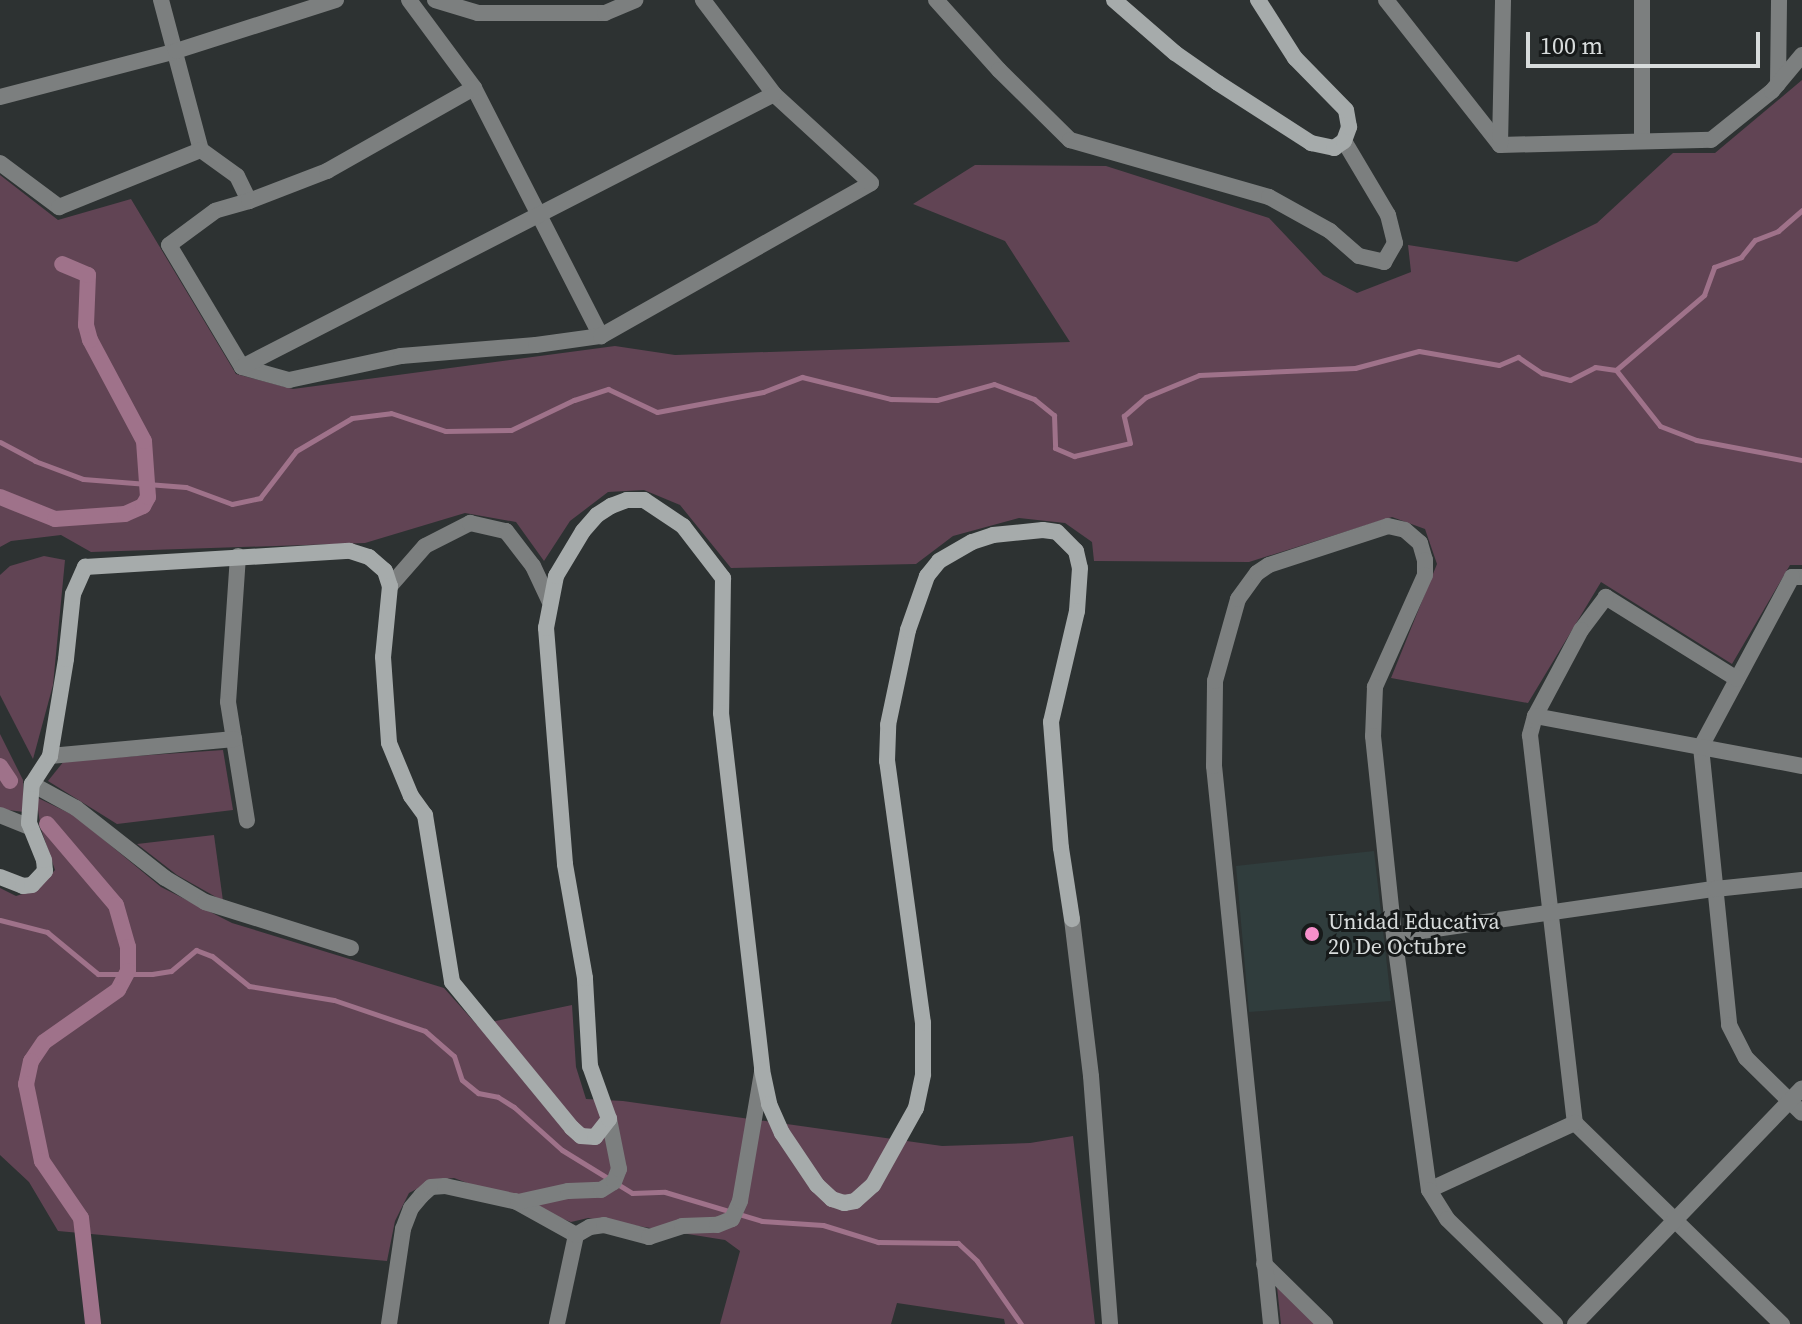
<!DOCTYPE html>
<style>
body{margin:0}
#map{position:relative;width:1802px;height:1324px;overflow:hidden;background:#2d3232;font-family:"Source Serif 4",serif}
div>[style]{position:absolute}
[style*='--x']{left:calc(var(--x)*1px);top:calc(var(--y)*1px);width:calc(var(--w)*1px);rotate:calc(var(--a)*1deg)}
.built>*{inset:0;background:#303d3d}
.green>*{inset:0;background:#614454}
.stream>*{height:5px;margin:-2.5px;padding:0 2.5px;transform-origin:2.5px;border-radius:2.5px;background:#9f728a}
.canal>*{height:16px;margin:-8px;padding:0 8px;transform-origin:8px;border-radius:8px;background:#9f728a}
.street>*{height:16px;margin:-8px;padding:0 8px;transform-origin:8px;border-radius:8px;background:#7c7f7f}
.secondary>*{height:16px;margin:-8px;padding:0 8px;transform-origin:8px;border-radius:8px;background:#a6abab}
.dots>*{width:22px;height:22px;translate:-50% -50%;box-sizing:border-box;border:4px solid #171a1a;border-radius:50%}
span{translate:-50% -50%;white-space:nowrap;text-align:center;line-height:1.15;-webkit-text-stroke:6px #171a1a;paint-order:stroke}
.poi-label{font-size:22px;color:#d8dcdc}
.left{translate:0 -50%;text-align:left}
.scale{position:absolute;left:1526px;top:32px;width:234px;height:36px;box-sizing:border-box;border:4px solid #d8dcdc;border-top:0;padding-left:10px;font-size:24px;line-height:28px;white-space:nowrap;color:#d8dcdc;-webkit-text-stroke:6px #171a1a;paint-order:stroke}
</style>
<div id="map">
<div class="built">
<i style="clip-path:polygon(1374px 851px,1391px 1001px,1249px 1012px,1236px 866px)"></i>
</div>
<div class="green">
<i style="clip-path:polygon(1802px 80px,1802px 565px,1790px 565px,1732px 664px,1601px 582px,1528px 703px,1391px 678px,1437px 564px,1425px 529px,1392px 517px,1249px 562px,1094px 561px,1092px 542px,1065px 523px,1019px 518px,953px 536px,916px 564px,731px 568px,680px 505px,644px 490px,608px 492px,570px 521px,544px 561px,516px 522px,465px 513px,365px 543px,91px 552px,61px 535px,11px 541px,0 547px,0 175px,58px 220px,131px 199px,236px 374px,293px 389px,615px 346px,675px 355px,1070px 342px,1005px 241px,913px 204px,975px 165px,1106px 166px,1269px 218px,1323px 275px,1357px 293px,1411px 272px,1408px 245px,1517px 262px,1597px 223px,1673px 153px,1715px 153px)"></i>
<i style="clip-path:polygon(44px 556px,65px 560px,53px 685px,33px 759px,0 695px,0 575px,10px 566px)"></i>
<i style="clip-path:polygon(0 734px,23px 780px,24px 812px,0 809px)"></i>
<i style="clip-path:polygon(223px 750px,233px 810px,117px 824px,48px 781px,64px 761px)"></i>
<i style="clip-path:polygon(36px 797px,75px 816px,161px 887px,232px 923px,444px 988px,477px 1025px,572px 1005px,576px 1067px,586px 1099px,623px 1101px,942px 1146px,1030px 1143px,1073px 1136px,1095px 1324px,1005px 1324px,1004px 1319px,897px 1303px,891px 1324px,720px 1324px,740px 1251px,725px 1240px,588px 1218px,571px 1222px,454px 1178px,434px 1180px,409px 1193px,395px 1221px,387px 1261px,58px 1231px,29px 1182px,0 1155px,0 888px,16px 896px,36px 890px,55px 870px,41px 829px)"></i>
<i style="clip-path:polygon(214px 835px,223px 901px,177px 875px,137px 844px)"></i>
<i style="clip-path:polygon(1277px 1287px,1315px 1324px,1281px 1324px)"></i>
</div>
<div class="stream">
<i style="--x:1616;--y:370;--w:71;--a:51.8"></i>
<i style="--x:1660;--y:426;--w:39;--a:21"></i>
<i style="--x:1696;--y:440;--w:108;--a:10.7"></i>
<i style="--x:0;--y:442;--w:40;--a:28"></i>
<i style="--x:35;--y:461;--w:51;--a:20.6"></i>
<i style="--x:83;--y:479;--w:103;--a:4.4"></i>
<i style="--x:186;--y:487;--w:49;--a:20.3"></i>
<i style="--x:232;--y:504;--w:29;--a:-12"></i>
<i style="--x:260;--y:498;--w:59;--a:-52.5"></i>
<i style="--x:296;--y:451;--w:65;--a:-30.5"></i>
<i style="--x:352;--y:418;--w:39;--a:-7"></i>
<i style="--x:391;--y:413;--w:57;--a:18.4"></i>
<i style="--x:445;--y:431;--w:66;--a:-0.9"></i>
<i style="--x:511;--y:430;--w:70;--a:-25.5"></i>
<i style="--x:574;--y:400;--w:36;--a:-18"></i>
<i style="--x:608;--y:389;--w:54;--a:25.1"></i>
<i style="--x:657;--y:412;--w:108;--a:-10.7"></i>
<i style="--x:763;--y:392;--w:42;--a:-21"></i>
<i style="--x:802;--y:377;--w:92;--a:13.9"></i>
<i style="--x:891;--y:399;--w:46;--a:1.2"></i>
<i style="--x:937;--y:400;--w:59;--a:-15.7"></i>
<i style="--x:994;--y:384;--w:43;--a:20.6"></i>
<i style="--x:1034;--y:399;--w:26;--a:39"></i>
<i style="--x:1054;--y:415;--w:33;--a:88"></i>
<i style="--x:1055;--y:448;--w:21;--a:23"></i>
<i style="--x:1074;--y:456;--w:57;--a:-13.1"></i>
<i style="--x:1130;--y:443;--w:28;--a:-103"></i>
<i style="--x:1124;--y:416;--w:29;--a:-41"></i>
<i style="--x:1146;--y:397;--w:57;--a:-22.5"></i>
<i style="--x:1199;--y:375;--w:156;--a:-2.6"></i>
<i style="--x:1355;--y:368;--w:66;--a:-14.9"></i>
<i style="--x:1419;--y:351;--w:81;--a:9.9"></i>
<i style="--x:1499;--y:365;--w:21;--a:-23"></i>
<i style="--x:1518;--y:357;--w:29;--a:34"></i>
<i style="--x:1542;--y:373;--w:29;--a:14"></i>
<i style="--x:1570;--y:380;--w:28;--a:-27"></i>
<i style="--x:1595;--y:367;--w:21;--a:8"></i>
<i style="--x:1616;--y:370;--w:116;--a:-40.4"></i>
<i style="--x:1704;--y:295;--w:30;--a:-70"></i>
<i style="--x:1714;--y:267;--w:29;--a:-20"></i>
<i style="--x:1741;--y:257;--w:22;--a:-51"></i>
<i style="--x:1755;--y:240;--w:25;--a:-21"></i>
<i style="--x:1778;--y:231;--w:32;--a:-41"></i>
<i style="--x:0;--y:920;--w:49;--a:14.3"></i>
<i style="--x:47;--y:932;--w:66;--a:39.5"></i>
<i style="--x:98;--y:974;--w:54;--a:0"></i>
<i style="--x:152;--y:974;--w:19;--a:-9"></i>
<i style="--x:171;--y:971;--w:33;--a:-40"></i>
<i style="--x:196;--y:950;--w:17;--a:21"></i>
<i style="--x:212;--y:956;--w:48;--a:39"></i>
<i style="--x:249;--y:986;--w:86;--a:9.4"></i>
<i style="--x:334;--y:1000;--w:96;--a:18.8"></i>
<i style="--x:425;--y:1031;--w:38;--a:41"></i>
<i style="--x:454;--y:1056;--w:25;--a:72"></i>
<i style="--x:462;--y:1080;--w:21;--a:39"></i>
<i style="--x:478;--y:1093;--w:20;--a:11"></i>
<i style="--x:498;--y:1097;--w:19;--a:32"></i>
<i style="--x:514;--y:1107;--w:64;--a:41.9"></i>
<i style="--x:562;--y:1150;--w:82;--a:31.6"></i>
<i style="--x:632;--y:1193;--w:33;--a:-2"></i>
<i style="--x:665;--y:1192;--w:101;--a:16.6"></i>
<i style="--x:762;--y:1221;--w:61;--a:3.8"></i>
<i style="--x:823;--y:1225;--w:58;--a:17.2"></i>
<i style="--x:878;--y:1242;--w:80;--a:0.7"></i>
<i style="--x:958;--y:1243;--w:26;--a:43"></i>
<i style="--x:977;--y:1261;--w:77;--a:55.1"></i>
</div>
<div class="canal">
<i style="--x:0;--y:497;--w:59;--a:21.8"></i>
<i style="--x:55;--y:519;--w:70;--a:-4.1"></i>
<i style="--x:125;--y:514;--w:20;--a:-24"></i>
<i style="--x:143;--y:506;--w:10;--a:-61"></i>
<i style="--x:148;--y:497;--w:56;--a:-94.1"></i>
<i style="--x:144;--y:441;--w:115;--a:-118.1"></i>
<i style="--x:90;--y:340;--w:16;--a:-105"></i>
<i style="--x:86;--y:325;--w:50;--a:-87.7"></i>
<i style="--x:88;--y:275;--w:28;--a:-157"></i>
<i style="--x:0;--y:766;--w:18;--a:56"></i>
<i style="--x:47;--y:824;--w:106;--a:49.6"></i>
<i style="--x:116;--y:905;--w:44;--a:74.1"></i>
<i style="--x:128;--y:947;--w:24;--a:90"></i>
<i style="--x:128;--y:971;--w:21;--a:118"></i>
<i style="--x:118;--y:990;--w:90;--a:144.9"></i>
<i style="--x:44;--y:1042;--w:23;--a:124"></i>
<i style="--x:31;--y:1061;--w:24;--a:102"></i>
<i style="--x:26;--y:1084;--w:79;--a:78.3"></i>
<i style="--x:42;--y:1161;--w:69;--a:55.6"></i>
<i style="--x:81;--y:1218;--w:107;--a:83.5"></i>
</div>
<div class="street">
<i style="--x:161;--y:0;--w:155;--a:75.1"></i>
<i style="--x:409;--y:0;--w:109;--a:53.5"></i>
<i style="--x:474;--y:88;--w:279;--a:62.9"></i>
<i style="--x:435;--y:0;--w:45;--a:16.8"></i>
<i style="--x:478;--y:13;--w:127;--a:0"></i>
<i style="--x:605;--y:13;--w:33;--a:-23"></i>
<i style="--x:936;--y:0;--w:94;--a:48"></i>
<i style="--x:999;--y:70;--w:100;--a:44.6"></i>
<i style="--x:1070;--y:140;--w:207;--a:16"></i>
<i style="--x:1269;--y:197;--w:70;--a:29.1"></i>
<i style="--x:1330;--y:231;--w:38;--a:41"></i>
<i style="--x:1359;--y:256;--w:26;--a:13"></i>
<i style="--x:1384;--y:262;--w:22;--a:-60"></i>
<i style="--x:1395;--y:243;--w:29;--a:-104"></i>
<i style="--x:1388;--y:215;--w:86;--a:-120.7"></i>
<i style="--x:1386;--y:0;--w:184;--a:51.8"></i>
<i style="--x:1778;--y:84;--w:84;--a:-89.3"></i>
<i style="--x:0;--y:97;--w:182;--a:-14.6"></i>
<i style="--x:176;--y:51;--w:168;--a:-17.7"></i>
<i style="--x:1642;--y:140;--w:140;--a:-90"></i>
<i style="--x:1500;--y:145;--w:211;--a:-1.4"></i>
<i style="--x:1711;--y:140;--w:78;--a:-38.8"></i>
<i style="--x:1772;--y:91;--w:47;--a:-50.2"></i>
<i style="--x:1500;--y:145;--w:145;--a:-88.8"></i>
<i style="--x:0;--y:163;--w:74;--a:36.7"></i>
<i style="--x:59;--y:207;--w:153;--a:-21.9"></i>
<i style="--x:201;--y:150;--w:44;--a:35.8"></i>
<i style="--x:237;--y:176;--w:28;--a:64"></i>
<i style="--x:249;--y:201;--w:35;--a:164"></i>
<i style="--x:215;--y:211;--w:57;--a:143.5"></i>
<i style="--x:169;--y:245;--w:142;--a:59.1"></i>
<i style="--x:242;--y:367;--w:49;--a:15.5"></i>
<i style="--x:289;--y:380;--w:115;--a:-12.1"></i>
<i style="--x:401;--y:356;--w:135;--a:-4.7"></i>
<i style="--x:536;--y:345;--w:66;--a:-7.9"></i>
<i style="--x:601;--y:336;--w:310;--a:-29.5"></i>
<i style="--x:871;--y:183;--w:132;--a:-137.5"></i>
<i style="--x:774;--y:94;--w:118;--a:-127.1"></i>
<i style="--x:249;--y:201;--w:84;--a:-21"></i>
<i style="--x:327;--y:171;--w:169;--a:-29.5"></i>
<i style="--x:242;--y:367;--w:598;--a:-27.16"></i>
<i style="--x:238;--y:556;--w:146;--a:93.9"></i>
<i style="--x:228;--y:702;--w:120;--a:80.9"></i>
<i style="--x:1802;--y:577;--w:10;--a:180"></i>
<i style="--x:1792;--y:577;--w:193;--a:118.2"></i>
<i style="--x:1701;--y:747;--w:279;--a:84.2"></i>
<i style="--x:1729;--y:1025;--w:37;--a:63"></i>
<i style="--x:1746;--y:1058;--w:78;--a:44.5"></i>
<i style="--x:390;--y:586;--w:53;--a:-48.8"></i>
<i style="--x:425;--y:546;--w:51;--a:-27.1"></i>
<i style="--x:470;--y:523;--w:37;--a:13"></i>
<i style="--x:506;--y:531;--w:44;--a:52.4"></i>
<i style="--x:533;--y:566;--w:38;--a:65"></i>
<i style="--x:1737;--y:679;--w:155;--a:-148"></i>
<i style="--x:1606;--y:597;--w:41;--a:127.1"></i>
<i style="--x:1581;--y:630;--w:98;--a:118.1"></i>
<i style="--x:1535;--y:716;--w:20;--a:105"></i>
<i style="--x:1530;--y:735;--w:391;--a:83.4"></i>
<i style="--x:1575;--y:1123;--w:289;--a:44.2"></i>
<i style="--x:1535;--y:716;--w:272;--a:10.6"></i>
<i style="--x:50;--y:756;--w:185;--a:-5.3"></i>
<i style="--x:32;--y:784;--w:50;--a:28.6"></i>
<i style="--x:76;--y:808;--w:113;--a:38.2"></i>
<i style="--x:165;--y:878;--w:47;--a:31"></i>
<i style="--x:205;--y:902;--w:153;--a:17.5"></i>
<i style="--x:0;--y:815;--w:32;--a:22"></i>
<i style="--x:1072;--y:919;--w:158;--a:83.1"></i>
<i style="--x:1091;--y:1076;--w:249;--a:85.6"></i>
<i style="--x:1394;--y:935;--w:324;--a:-8.2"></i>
<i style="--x:1715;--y:889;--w:87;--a:-5.9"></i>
<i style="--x:1429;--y:1190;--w:161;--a:-24.7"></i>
<i style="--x:515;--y:1201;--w:70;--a:29.1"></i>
<i style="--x:576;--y:1235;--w:91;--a:102.1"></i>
<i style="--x:576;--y:1235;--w:16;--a:-30"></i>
<i style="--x:590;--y:1227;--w:14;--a:-8"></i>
<i style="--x:604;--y:1225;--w:47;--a:14.9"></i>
<i style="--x:649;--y:1237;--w:35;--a:-18"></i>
<i style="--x:682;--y:1226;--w:35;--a:-2"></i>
<i style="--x:717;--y:1225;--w:16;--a:-22"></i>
<i style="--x:732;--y:1219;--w:20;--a:-66"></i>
<i style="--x:740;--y:1201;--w:131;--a:-80.3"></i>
<i style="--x:1264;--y:1264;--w:86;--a:44.5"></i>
<i style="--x:389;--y:1324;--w:96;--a:-81.6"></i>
<i style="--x:403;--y:1229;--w:22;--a:-69"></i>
<i style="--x:411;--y:1208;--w:16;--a:-50"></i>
<i style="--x:421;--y:1196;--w:13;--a:-42"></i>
<i style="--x:431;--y:1187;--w:14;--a:-4"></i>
<i style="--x:445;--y:1186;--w:75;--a:12.4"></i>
<i style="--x:518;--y:1202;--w:51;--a:-12.4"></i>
<i style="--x:568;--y:1191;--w:33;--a:-2"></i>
<i style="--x:601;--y:1190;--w:15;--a:-32"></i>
<i style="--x:614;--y:1182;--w:14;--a:-69"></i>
<i style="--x:619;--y:1169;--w:51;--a:-101.3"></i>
<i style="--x:1271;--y:1324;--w:561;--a:-95.83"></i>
<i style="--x:1214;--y:766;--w:85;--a:-89.3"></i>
<i style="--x:1215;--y:681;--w:85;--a:-74.3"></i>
<i style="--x:1238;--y:599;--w:32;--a:-54"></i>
<i style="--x:1257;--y:573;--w:14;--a:-34"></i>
<i style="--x:1269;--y:565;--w:125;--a:-18.1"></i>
<i style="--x:1388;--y:526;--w:17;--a:13"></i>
<i style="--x:1405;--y:530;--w:20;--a:41"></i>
<i style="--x:1420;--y:543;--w:18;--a:74"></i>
<i style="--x:1425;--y:560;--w:15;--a:90"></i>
<i style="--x:1425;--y:575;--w:123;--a:114.1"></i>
<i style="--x:1375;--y:687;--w:49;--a:92.3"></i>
<i style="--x:1373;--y:736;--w:200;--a:84"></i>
<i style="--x:1394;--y:935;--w:257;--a:82.2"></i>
<i style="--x:1429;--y:1190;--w:34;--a:58"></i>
<i style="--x:1447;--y:1219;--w:151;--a:44.2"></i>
<i style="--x:1575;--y:1324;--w:327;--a:-46.1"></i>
</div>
<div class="secondary">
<i style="--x:1114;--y:0;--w:81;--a:41"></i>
<i style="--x:1175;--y:53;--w:52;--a:34.9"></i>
<i style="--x:1218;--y:83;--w:111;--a:32.8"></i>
<i style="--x:1311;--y:143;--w:24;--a:12"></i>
<i style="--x:1334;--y:148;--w:12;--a:-35"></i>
<i style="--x:1344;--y:141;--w:15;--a:-70"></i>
<i style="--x:1349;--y:127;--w:17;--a:-100"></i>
<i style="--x:1346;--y:110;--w:73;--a:-134.4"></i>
<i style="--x:1295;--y:58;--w:69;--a:-122.5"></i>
<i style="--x:0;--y:877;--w:25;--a:21"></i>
<i style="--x:23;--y:886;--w:9;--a:-6"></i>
<i style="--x:32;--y:885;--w:19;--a:-47"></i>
<i style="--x:45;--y:871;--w:11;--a:-95"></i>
<i style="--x:44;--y:860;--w:40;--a:-112"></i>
<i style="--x:29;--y:823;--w:39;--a:-86"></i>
<i style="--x:32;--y:784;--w:33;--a:-57"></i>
<i style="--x:50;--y:756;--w:98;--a:-80.6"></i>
<i style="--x:66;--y:659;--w:65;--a:-83.9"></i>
<i style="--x:73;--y:594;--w:30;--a:-66"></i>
<i style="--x:85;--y:567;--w:265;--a:-3.5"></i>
<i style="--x:350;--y:551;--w:20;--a:18"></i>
<i style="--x:369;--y:557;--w:21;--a:41"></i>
<i style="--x:385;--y:571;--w:16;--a:72"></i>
<i style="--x:390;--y:586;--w:71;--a:95.6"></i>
<i style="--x:383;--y:657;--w:86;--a:86"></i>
<i style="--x:389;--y:743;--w:57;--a:67.5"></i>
<i style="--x:411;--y:796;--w:24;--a:54"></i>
<i style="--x:425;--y:815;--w:169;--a:80.8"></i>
<i style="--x:452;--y:982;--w:189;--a:50.6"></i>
<i style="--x:572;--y:1128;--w:12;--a:42"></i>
<i style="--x:581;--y:1136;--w:14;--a:4"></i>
<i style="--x:595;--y:1137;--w:23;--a:-52"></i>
<i style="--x:609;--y:1119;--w:56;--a:-109.7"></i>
<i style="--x:590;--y:1066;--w:88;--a:-93.3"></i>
<i style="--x:585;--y:978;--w:116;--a:-100"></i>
<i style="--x:565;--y:864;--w:237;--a:-94.6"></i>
<i style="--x:546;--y:628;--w:53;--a:-79.1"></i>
<i style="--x:556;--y:576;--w:52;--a:-59"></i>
<i style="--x:583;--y:531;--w:21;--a:-49"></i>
<i style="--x:597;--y:515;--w:17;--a:-33"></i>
<i style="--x:611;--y:506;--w:17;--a:-21"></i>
<i style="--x:627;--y:500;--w:17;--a:0"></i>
<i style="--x:644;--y:500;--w:47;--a:33.7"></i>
<i style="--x:683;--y:526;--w:66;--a:52.4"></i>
<i style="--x:723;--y:578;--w:135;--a:90.8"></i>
<i style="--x:721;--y:713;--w:359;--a:83.4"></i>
<i style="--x:762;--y:1070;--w:35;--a:78"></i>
<i style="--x:769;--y:1104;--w:32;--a:66"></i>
<i style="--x:782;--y:1133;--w:63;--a:56.1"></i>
<i style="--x:817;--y:1185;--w:21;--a:43"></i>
<i style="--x:832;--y:1199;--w:13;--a:18"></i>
<i style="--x:844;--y:1203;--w:11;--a:-10"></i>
<i style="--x:855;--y:1201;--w:24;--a:-42"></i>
<i style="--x:873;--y:1185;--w:88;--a:-60.8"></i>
<i style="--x:916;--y:1108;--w:35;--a:-78"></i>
<i style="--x:923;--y:1074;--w:51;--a:-90"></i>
<i style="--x:923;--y:1023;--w:264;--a:-97.8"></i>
<i style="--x:887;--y:761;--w:36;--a:-88"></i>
<i style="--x:888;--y:725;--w:97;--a:-78.1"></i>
<i style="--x:908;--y:630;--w:57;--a:-70.6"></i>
<i style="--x:927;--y:576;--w:19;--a:-51"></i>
<i style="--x:939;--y:561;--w:38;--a:-30"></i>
<i style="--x:972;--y:542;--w:22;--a:-18"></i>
<i style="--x:993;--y:535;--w:50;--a:-5.7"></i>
<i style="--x:1043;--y:530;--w:14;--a:8"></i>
<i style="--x:1057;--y:532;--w:27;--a:45"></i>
<i style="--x:1076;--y:551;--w:17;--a:77"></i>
<i style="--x:1080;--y:568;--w:43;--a:94"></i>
<i style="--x:1077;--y:611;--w:114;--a:103.2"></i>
<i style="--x:1051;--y:722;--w:126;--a:85.5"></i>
<i style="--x:1061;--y:848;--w:72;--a:81.2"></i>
</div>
<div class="dots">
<i style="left:1312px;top:934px;background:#f890cc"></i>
</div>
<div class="poi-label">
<span class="left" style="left:1328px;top:934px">Unidad Educativa<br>20 De Octubre</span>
</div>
<div class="scale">100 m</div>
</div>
